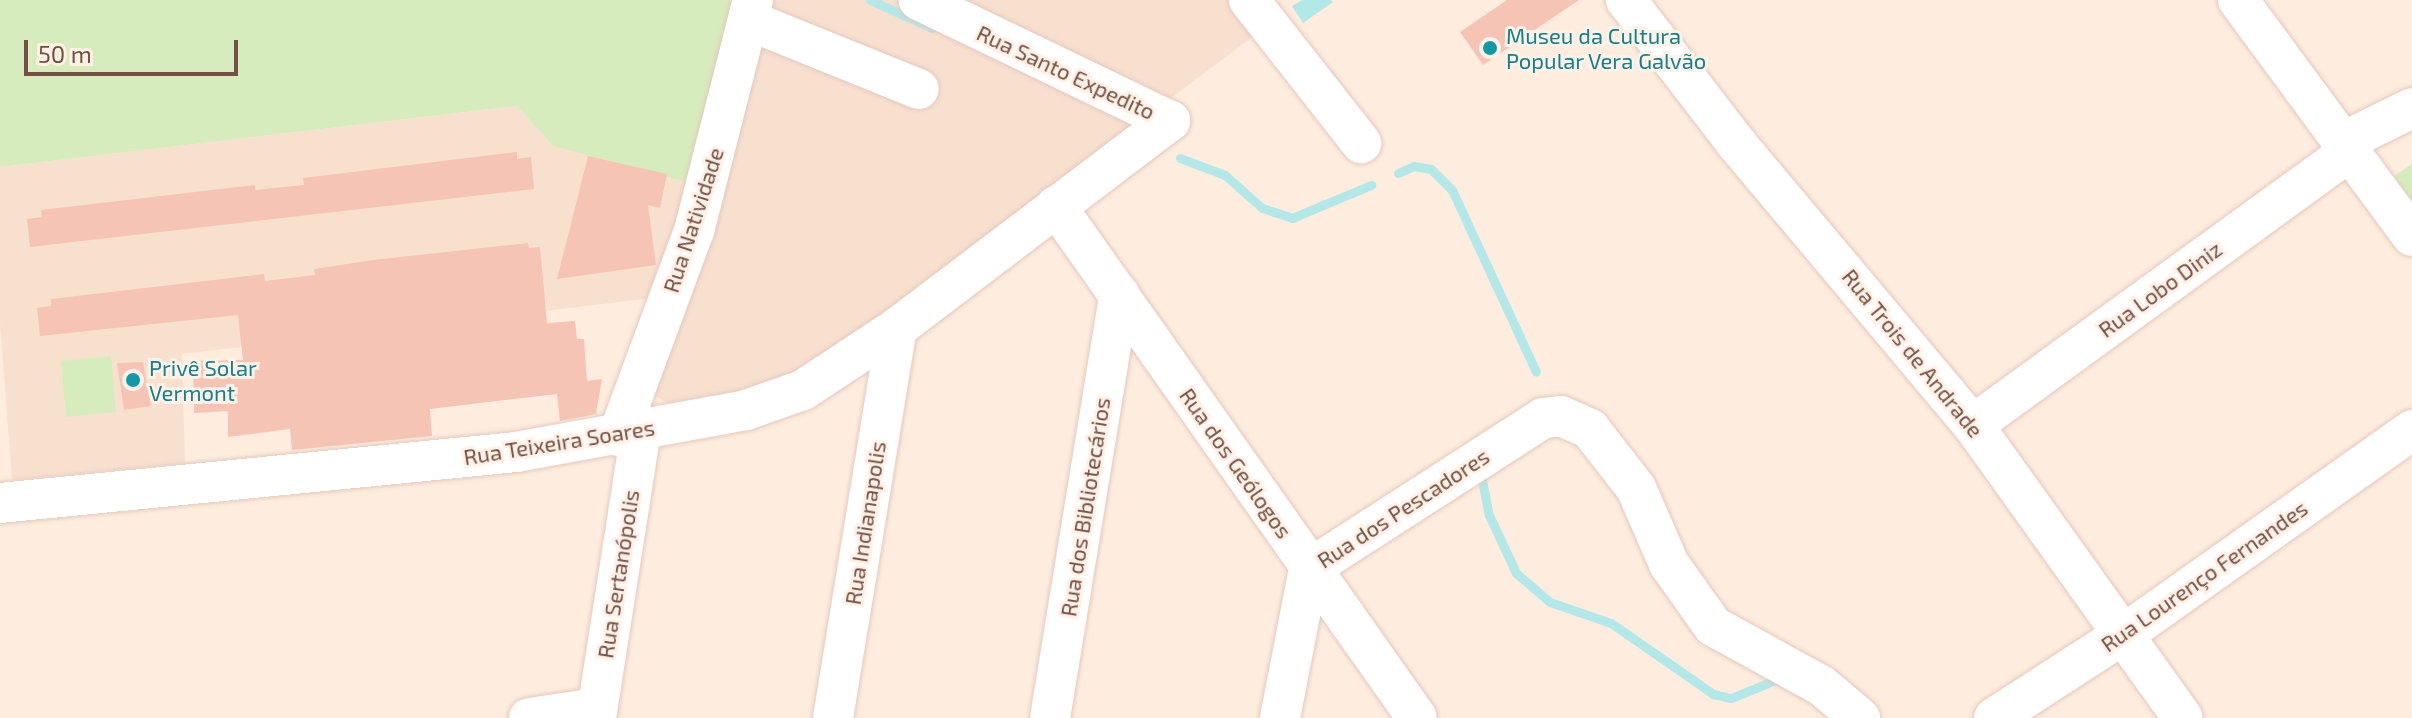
<!DOCTYPE html>
<meta charset="utf-8">
<style>
body{margin:0}
#map{position:relative;width:2412px;height:718px;overflow:hidden;background:#feedde;font-family:"Exo 2",sans-serif}
div>[style]{position:absolute}
[style*='--x']{left:calc(var(--x)*1px);top:calc(var(--y)*1px);width:calc(var(--w)*1px);rotate:calc(var(--a)*1deg)}
.residential>*{inset:0;background:#f8e0cf}
.green>*{inset:0;background:#d7ecbc}
.water>*{inset:0;background:#b2e8e8}
.stream>*{height:9px;margin:-4.5px;padding:0 4.5px;transform-origin:4.5px;border-radius:4.5px;background:#b2e8e8}
.building>*{inset:0;background:#f5c4b4}
.roads{filter:drop-shadow(0 0 2px #e4c9bd) drop-shadow(0 0 2px #e4c9bd)}
.minor>*{height:40px;margin:-20px;padding:0 20px;transform-origin:20px;border-radius:20px;background:#fff}
.dots>*{width:22px;height:22px;translate:-50% -50%;box-sizing:border-box;border:4px solid #fff1e6;border-radius:50%}
span{translate:-50% -50%;white-space:nowrap;text-align:center;line-height:1.15;-webkit-text-stroke:6px #fff1e6;paint-order:stroke}
.culture-label{font-size:22px;color:#0d838f}
.left{translate:0 -50%;text-align:left}
.street-label{font-size:22px;color:#754f45}
.scale{position:absolute;left:24px;top:40px;width:214px;height:36px;box-sizing:border-box;border:4px solid #754f45;border-top:0;padding-left:10px;font-size:24px;line-height:28px;white-space:nowrap;color:#754f45;-webkit-text-stroke:6px #fff1e6;paint-order:stroke}
</style>
<div id="map">
<div class="residential">
<i style="clip-path:polygon(769px 0,1241px 0,1262px 30px,795px 380px,679px 408px,651px 394px)"></i>
<i style="clip-path:polygon(517px 106px,553px 146px,697px 185px,654px 298px,182px 354px,185px 463px,12px 480px,0 324px,0 167px)"></i>
</div>
<div class="green">
<i style="clip-path:polygon(0 0,744px 0,697px 185px,553px 146px,517px 106px,0 167px)"></i>
<i style="clip-path:polygon(2412px 164px,2412px 201px,2394px 176px)"></i>
<i style="clip-path:polygon(111px 356px,116px 412px,66px 417px,61px 361px)"></i>
</div>
<div class="water">
<i style="clip-path:polygon(1302px 0,1331px 0,1333px 2px,1303px 23px,1292px 6px)"></i>
</div>
<div class="stream">
<i style="--x:870;--y:0;--w:68;--a:24.3"></i>
<i style="--x:1180;--y:158;--w:48;--a:20.7"></i>
<i style="--x:1225;--y:175;--w:50;--a:41.7"></i>
<i style="--x:1262;--y:208;--w:32;--a:18"></i>
<i style="--x:1292;--y:218;--w:86;--a:-22.7"></i>
<i style="--x:1398;--y:173;--w:17;--a:-24"></i>
<i style="--x:1414;--y:166;--w:17;--a:10"></i>
<i style="--x:1431;--y:169;--w:30;--a:45"></i>
<i style="--x:1452;--y:190;--w:200;--a:65.2"></i>
<i style="--x:1482;--y:480;--w:36;--a:79"></i>
<i style="--x:1489;--y:515;--w:64;--a:65"></i>
<i style="--x:1516;--y:573;--w:45;--a:40.5"></i>
<i style="--x:1550;--y:602;--w:65;--a:19"></i>
<i style="--x:1611;--y:623;--w:124;--a:34.8"></i>
<i style="--x:1713;--y:694;--w:18;--a:13"></i>
<i style="--x:1731;--y:698;--w:51;--a:-22"></i>
</div>
<div class="building">
<i style="clip-path:polygon(1507px 0,1579px 0,1483px 65px,1460px 32px)"></i>
<i style="clip-path:polygon(517px 152px,517px 159px,531px 157px,534px 189px,30px 247px,27px 219px,42px 217px,41px 210px,255px 185px,255px 190px,304px 185px,303px 178px)"></i>
<i style="clip-path:polygon(588px 156px,667px 174px,660px 208px,648px 205px,656px 265px,557px 279px)"></i>
<i style="clip-path:polygon(528px 243px,529px 248px,540px 247px,547px 323px,575px 321px,577px 339px,584px 339px,587px 381px,602px 379px,596px 414px,560px 421px,557px 394px,430px 409px,432px 436px,292px 450px,290px 429px,228px 437px,228px 411px,194px 413px,193px 361px,243px 360px,238px 315px,40px 336px,37px 308px,51px 306px,51px 299px,264px 274px,265px 281px,315px 275px,314px 269px,373px 260px)"></i>
<i style="clip-path:polygon(143px 362px,151px 406px,124px 410px,117px 363px)"></i>
</div>
<div class="roads">
<div class="minor">
<i style="--x:1249;--y:0;--w:182;--a:51.9"></i>
<i style="--x:1626;--y:0;--w:180;--a:52.4"></i>
<i style="--x:1736;--y:143;--w:368;--a:50"></i>
<i style="--x:1973;--y:425;--w:360;--a:54.4"></i>
<i style="--x:2238;--y:0;--w:293;--a:53.6"></i>
<i style="--x:748;--y:20;--w:184;--a:22"></i>
<i style="--x:2341;--y:143;--w:79;--a:-26.2"></i>
<i style="--x:1056;--y:206;--w:626;--a:54.81"></i>
<i style="--x:1973;--y:425;--w:463;--a:-36"></i>
<i style="--x:618;--y:436;--w:219;--a:-69.7"></i>
<i style="--x:694;--y:231;--w:238;--a:-75.7"></i>
<i style="--x:0;--y:503;--w:519;--a:-5.64"></i>
<i style="--x:516;--y:452;--w:234;--a:-10.3"></i>
<i style="--x:746;--y:410;--w:60;--a:-19.3"></i>
<i style="--x:803;--y:390;--w:113;--a:-33.4"></i>
<i style="--x:897;--y:328;--w:343;--a:-37.2"></i>
<i style="--x:1170;--y:121;--w:279;--a:-154.3"></i>
<i style="--x:529;--y:718;--w:69;--a:-8.4"></i>
<i style="--x:596;--y:718;--w:291;--a:-81.1"></i>
<i style="--x:833;--y:718;--w:395;--a:-80.7"></i>
<i style="--x:1050;--y:718;--w:429;--a:-80.7"></i>
<i style="--x:1280;--y:718;--w:152;--a:-79"></i>
<i style="--x:1309;--y:569;--w:278;--a:-32.8"></i>
<i style="--x:1543;--y:418;--w:18;--a:-6"></i>
<i style="--x:1561;--y:416;--w:32;--a:24"></i>
<i style="--x:1590;--y:429;--w:75;--a:52.1"></i>
<i style="--x:1636;--y:488;--w:83;--a:66.5"></i>
<i style="--x:1669;--y:564;--w:76;--a:54.6"></i>
<i style="--x:1713;--y:626;--w:124;--a:28.8"></i>
<i style="--x:1822;--y:686;--w:50;--a:40.1"></i>
<i style="--x:1994;--y:718;--w:155;--a:-32.9"></i>
<i style="--x:2124;--y:634;--w:353;--a:-35.3"></i>
</div>
</div>
<div class="dots">
<i style="left:1490px;top:48px;background:#0f9aa8"></i>
<i style="left:133px;top:380px;background:#0f9aa8"></i>
</div>
<div class="culture-label">
<span class="left" style="left:1506px;top:48px">Museu da Cultura<br>Popular Vera Galvão</span>
<span class="left" style="left:149px;top:380px">Privê Solar<br>Vermont</span>
</div>
<div class="street-label">
<span style="left:1066px;top:72px;rotate:25deg">Rua Santo Expedito</span>
<span style="left:693px;top:220px;rotate:-72deg">Rua Natividade</span>
<span style="left:2160px;top:289px;rotate:-36deg">Rua Lobo Diniz</span>
<span style="left:1913px;top:353px;rotate:51deg">Rua Trois de Andrade</span>
<span style="left:559px;top:442px;rotate:-9deg">Rua Teixeira Soares</span>
<span style="left:1236px;top:463px;rotate:55deg">Rua dos Geólogos</span>
<span style="left:1085px;top:507px;rotate:-81deg">Rua dos Bibliotecários</span>
<span style="left:1403px;top:508px;rotate:-33deg">Rua dos Pescadores</span>
<span style="left:865px;top:523px;rotate:-81deg">Rua Indianapolis</span>
<span style="left:618px;top:574px;rotate:-81deg">Rua Sertanópolis</span>
<span style="left:2204px;top:576px;rotate:-35deg">Rua Lourenço Fernandes</span>
</div>
<div class="scale">50 m</div>
</div>
